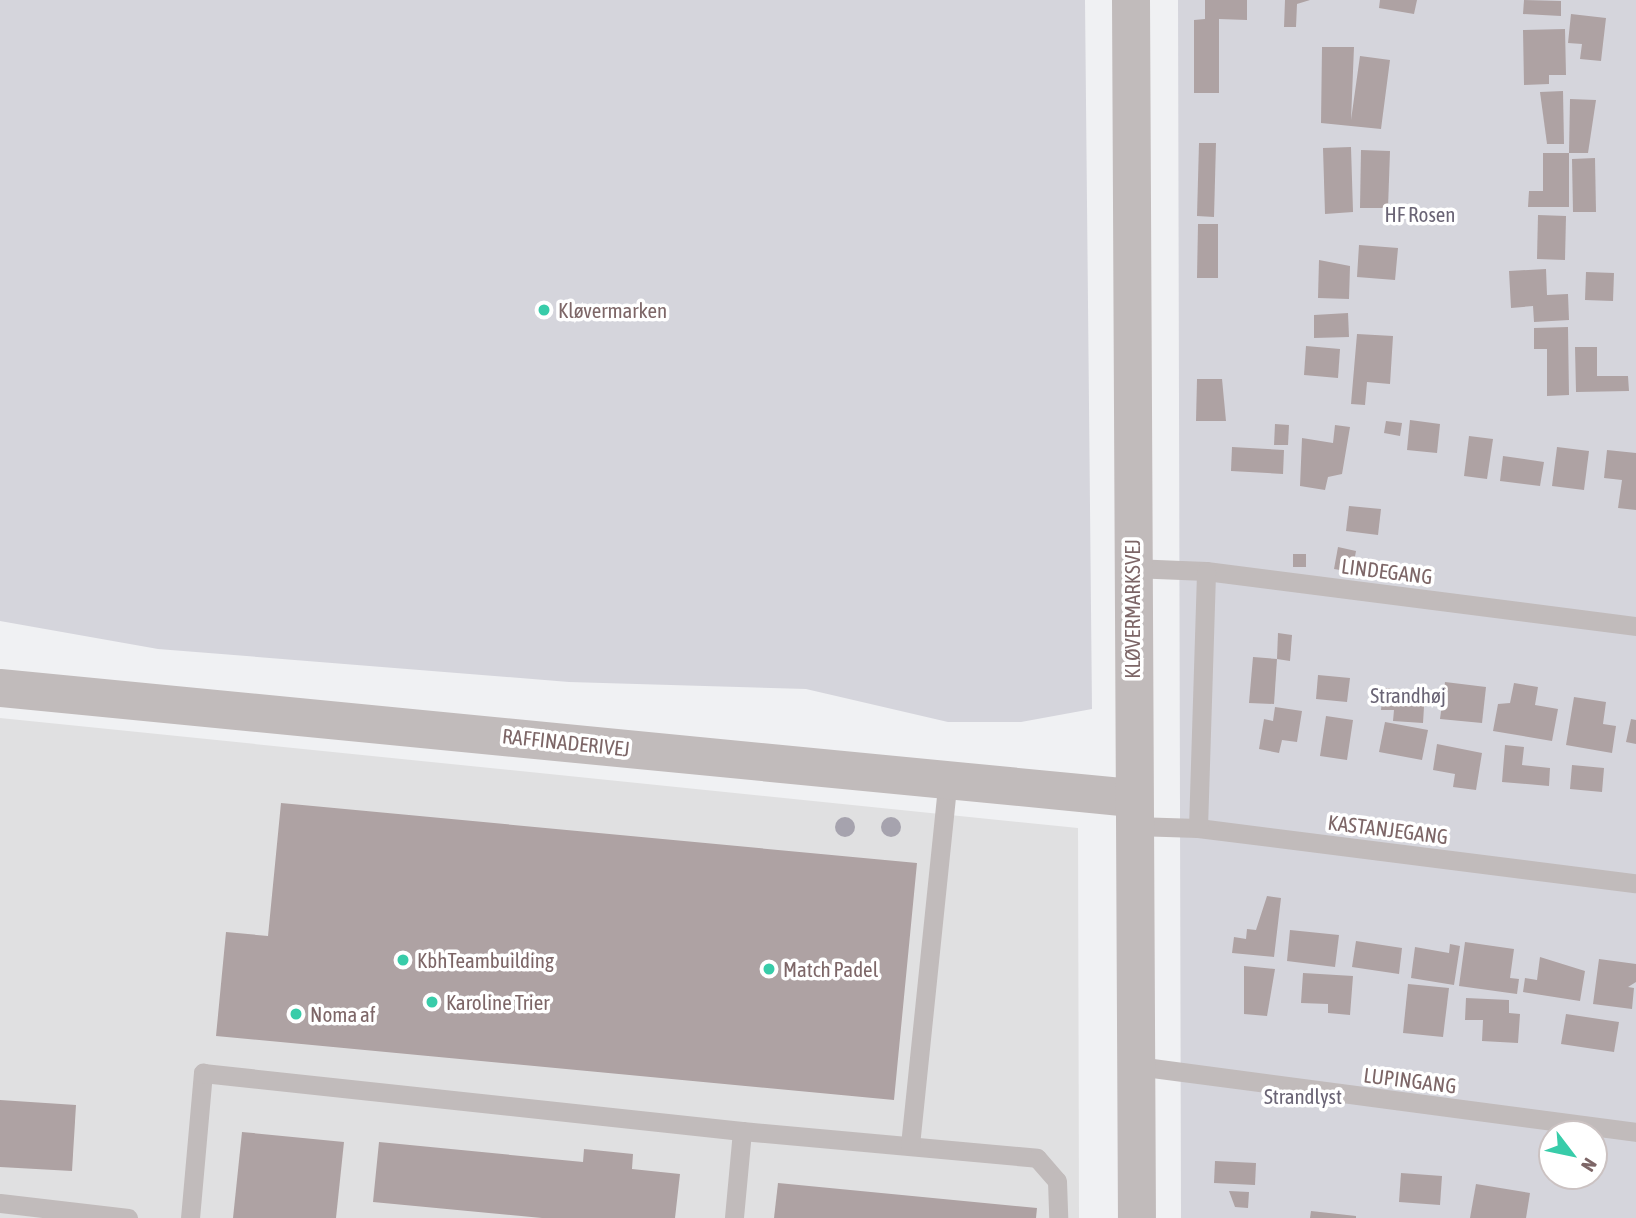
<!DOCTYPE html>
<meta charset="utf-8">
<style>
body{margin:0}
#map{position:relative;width:1636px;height:1218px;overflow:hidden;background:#f0f1f3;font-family:"Asap Condensed",sans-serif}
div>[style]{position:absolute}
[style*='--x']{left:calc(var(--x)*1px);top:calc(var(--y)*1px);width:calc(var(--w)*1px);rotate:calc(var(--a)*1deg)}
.built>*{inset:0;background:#e0e0e1}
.green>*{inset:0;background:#d5d5dc}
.building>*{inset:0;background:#aea2a3}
.service>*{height:19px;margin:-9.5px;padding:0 9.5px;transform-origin:9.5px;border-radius:9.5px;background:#c1bbbb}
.minor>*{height:38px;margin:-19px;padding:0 19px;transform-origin:19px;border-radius:19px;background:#c1bbbb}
.tertiary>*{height:38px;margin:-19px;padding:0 19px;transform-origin:19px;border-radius:19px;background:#c1bbbb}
.trees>*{width:20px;height:20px;margin:-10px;border-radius:50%;background:#a6a3ae}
.dots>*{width:19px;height:19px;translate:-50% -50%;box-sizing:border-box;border:4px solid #fff;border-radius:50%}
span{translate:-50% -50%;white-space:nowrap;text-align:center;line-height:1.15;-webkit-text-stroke:7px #fff;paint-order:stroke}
.park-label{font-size:21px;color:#6a6475}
.poi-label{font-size:21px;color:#7d6667}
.left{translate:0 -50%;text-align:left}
.street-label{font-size:21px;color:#7d6667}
.north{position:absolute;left:1538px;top:1120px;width:70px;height:70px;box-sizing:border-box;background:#fff;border:2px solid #cbc2c2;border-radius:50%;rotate:122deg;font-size:19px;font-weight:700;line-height:28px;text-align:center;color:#7d6667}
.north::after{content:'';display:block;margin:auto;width:24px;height:32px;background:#38cca9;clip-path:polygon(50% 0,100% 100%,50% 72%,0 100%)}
</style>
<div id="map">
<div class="built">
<i style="clip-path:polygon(0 718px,1078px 828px,1079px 1218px,0 1218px)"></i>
</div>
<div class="green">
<i style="clip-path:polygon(0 0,1085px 0,1092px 709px,1021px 722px,948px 722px,806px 689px,569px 682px,158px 649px,0 621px)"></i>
<i style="clip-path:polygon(evenodd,1178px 0,1636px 0,1636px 1218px,1181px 1218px,1178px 0,1552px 1134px,1594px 1134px,1594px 1176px,1552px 1176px,1552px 1134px)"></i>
</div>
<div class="building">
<i style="clip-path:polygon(1205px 0,1247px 0,1247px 20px,1219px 19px,1219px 93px,1194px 93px,1194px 20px,1205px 19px)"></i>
<i style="clip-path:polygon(1285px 0,1310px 0,1297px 4px,1296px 27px,1284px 27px)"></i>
<i style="clip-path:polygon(1380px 0,1417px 0,1414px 14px,1379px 8px)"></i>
<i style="clip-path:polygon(1524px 0,1561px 1px,1561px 16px,1523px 14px)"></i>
<i style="clip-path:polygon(1571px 14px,1606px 18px,1601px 61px,1580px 59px,1582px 44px,1568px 43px)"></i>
<i style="clip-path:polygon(1565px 29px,1566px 75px,1549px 75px,1549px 84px,1524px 85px,1523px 30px)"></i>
<i style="clip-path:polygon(1322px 47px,1354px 47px,1351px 120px,1360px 56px,1390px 60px,1381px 129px,1321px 123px)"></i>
<i style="clip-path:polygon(1563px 91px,1564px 144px,1547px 144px,1540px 92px)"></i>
<i style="clip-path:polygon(1570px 99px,1596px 100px,1588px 153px,1569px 153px)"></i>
<i style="clip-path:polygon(1199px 143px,1216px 143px,1214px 217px,1197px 216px)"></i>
<i style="clip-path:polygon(1351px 147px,1353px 212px,1325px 214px,1323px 148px)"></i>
<i style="clip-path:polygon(1361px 150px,1390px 151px,1388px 208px,1360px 208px)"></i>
<i style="clip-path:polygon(1543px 153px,1569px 153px,1569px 207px,1528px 207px,1529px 191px,1543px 191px)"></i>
<i style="clip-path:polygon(1595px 158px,1596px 212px,1573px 212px,1572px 159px)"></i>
<i style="clip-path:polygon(1538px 215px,1566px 216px,1565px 260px,1537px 259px)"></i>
<i style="clip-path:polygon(1198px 224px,1218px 224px,1218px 278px,1197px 278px)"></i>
<i style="clip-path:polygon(1359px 245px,1398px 248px,1395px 280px,1357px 277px)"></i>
<i style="clip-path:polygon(1319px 260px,1350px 266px,1349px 299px,1318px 298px)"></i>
<i style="clip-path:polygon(1546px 269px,1547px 295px,1568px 294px,1569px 320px,1534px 322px,1533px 306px,1511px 308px,1509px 271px)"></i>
<i style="clip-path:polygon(1586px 272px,1614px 273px,1613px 301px,1585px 300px)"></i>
<i style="clip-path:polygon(1348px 313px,1349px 337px,1314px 338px,1314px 315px)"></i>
<i style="clip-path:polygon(1568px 327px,1569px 395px,1547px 396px,1547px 349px,1534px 349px,1534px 328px)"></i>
<i style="clip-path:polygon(1357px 334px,1393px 336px,1390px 384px,1367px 382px,1365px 405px,1351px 404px)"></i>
<i style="clip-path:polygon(1306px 346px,1340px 349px,1338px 378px,1304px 375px)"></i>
<i style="clip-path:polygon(1575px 347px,1597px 347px,1597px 376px,1628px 376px,1629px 391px,1576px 392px)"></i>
<i style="clip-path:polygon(1197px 379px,1222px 379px,1226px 421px,1196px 421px)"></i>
<i style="clip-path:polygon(1410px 420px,1440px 424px,1437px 453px,1407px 450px)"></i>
<i style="clip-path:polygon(1386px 421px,1402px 423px,1400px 436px,1384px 433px)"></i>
<i style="clip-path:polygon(1275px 424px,1289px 425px,1288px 445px,1274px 445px)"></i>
<i style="clip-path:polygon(1335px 425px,1350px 427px,1342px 474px,1328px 477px,1325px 490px,1300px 486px,1302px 438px,1333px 443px)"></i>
<i style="clip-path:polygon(1469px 436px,1493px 439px,1487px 479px,1464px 476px)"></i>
<i style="clip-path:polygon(1232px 447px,1284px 450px,1283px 474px,1231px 471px)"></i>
<i style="clip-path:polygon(1557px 447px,1589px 451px,1584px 490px,1552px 486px)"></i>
<i style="clip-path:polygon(1607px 450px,1636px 453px,1636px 510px,1618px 508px,1622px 480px,1604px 478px)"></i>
<i style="clip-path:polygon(1503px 456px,1544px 462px,1540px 486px,1500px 481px)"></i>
<i style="clip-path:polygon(1349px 506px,1381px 509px,1378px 535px,1346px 531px)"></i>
<i style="clip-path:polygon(1338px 547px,1356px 551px,1352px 572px,1334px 569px)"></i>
<i style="clip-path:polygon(1293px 554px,1306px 554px,1306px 567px,1293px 567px)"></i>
<i style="clip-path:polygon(1278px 633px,1292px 635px,1290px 661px,1277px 659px)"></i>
<i style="clip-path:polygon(1253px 657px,1277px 659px,1274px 704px,1249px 703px)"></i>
<i style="clip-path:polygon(1318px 675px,1350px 678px,1347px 702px,1316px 699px)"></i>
<i style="clip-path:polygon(1445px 682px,1486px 687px,1482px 723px,1440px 719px)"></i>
<i style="clip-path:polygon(1514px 683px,1538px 687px,1535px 705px,1558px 709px,1552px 741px,1493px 731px,1498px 704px,1510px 703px)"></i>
<i style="clip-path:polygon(1383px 688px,1425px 691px,1423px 723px,1393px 721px,1394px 710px,1381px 710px)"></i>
<i style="clip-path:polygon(1574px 697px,1606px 702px,1603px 724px,1616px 726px,1612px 753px,1566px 745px)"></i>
<i style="clip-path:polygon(1275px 707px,1302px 711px,1297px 742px,1282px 740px,1279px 753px,1259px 749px,1264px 719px,1273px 721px)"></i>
<i style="clip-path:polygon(1326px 716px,1353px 720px,1347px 760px,1320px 756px)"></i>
<i style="clip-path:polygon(1631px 719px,1636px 720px,1636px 744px,1626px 742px)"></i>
<i style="clip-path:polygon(1385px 722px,1428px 730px,1422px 760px,1379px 752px)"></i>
<i style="clip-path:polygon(1437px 744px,1482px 753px,1476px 790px,1453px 787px,1455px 774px,1433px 770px)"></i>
<i style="clip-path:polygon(1505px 745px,1524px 747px,1522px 765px,1550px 768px,1549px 786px,1502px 782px)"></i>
<i style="clip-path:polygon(1572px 765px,1604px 768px,1602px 792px,1570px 789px)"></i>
<i style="clip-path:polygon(281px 803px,917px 863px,894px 1100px,216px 1036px,226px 932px,268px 936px)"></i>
<i style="clip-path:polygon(1267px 896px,1281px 898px,1274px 957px,1232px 953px,1234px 937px,1246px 939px,1247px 929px,1256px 930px)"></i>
<i style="clip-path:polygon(1290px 930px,1339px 935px,1335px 967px,1287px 961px)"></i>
<i style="clip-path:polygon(1356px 941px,1402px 948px,1399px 974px,1352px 967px)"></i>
<i style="clip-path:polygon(1465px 942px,1514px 949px,1510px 978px,1519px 979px,1517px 994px,1459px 986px)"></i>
<i style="clip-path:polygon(1450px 944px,1460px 946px,1454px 985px,1411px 978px,1415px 947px,1449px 953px)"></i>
<i style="clip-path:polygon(1540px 957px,1585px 971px,1580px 1001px,1523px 992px,1525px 978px,1537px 980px)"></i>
<i style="clip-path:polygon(1599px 959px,1636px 964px,1636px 982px,1628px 987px,1634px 988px,1632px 1009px,1593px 1004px)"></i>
<i style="clip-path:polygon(1244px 966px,1275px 969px,1267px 1016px,1244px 1014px)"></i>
<i style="clip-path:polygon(1303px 973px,1353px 976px,1350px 1015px,1328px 1013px,1328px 1004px,1301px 1003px)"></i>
<i style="clip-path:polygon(1408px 984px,1449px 988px,1443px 1037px,1403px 1033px)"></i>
<i style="clip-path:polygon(1466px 998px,1509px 1000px,1509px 1013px,1520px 1014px,1518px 1043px,1482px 1041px,1483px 1020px,1465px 1020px)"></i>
<i style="clip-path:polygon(1566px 1014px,1619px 1022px,1614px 1052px,1561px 1044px)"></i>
<i style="clip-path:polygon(0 1100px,76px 1105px,72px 1171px,0 1167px)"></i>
<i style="clip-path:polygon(242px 1132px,344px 1142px,336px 1218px,233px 1218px)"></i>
<i style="clip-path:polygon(379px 1142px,583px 1162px,584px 1149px,633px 1154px,632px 1169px,680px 1174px,675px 1218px,542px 1218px,373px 1202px)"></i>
<i style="clip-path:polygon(1215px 1161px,1256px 1163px,1255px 1185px,1214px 1183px)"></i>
<i style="clip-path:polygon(1401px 1173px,1442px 1176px,1440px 1205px,1399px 1202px)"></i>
<i style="clip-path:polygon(778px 1183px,1037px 1208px,1036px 1218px,774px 1218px)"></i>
<i style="clip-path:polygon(1476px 1184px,1530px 1193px,1526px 1218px,1470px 1218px)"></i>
<i style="clip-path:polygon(1229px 1191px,1249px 1192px,1248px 1208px,1235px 1207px)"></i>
<i style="clip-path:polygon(1311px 1211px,1356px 1216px,1356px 1218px,1310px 1218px)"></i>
</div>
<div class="service">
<i style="--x:1132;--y:568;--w:74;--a:2.3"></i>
<i style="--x:1206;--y:571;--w:434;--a:7.3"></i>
<i style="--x:1134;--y:826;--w:64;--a:1.8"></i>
<i style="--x:1198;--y:828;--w:441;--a:7.2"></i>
<i style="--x:1198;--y:828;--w:257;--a:-88.2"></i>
<i style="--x:1137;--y:1066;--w:503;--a:7.53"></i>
<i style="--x:742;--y:1131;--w:296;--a:5.2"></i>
<i style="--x:1037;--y:1158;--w:30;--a:49"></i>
<i style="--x:1057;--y:1181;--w:37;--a:88"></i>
<i style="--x:910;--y:1145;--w:367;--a:-84.1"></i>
<i style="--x:0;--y:1203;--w:129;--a:6.7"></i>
<i style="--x:190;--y:1218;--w:146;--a:-84.9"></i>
<i style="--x:203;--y:1073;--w:542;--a:6.14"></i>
<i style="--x:742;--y:1131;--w:87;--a:95.3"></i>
</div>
<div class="minor">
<i style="--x:0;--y:688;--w:1137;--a:5.55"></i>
</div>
<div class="tertiary">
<i style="--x:1131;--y:0;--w:1218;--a:89.72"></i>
</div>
<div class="trees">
<i style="left:845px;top:827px"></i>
<i style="left:891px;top:827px"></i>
</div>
<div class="dots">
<i style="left:544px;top:310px;background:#38cca9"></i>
<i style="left:403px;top:960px;background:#38cca9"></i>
<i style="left:769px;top:969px;background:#38cca9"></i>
<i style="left:432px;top:1002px;background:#38cca9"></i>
<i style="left:296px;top:1014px;background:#38cca9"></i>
</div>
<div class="park-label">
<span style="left:1420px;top:214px">HF Rosen</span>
<span style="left:1408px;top:695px">Strandhøj</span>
<span style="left:1303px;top:1096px">Strandlyst</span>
</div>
<div class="poi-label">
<span class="left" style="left:558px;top:310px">Kløvermarken</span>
<span class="left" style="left:417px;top:960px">KbhTeambuilding</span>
<span class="left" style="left:783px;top:969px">Match Padel</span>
<span class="left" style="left:446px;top:1002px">Karoline Trier</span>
<span class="left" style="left:310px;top:1014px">Noma af</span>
</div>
<div class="street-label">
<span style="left:1387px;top:571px;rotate:7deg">LINDEGANG</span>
<span style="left:1132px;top:609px;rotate:-90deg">KLØVERMARKSVEJ</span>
<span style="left:566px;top:742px;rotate:6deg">RAFFINADERIVEJ</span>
<span style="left:1388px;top:829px;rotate:7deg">KASTANJEGANG</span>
<span style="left:1410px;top:1080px;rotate:7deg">LUPINGANG</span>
</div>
<div class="north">N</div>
</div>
